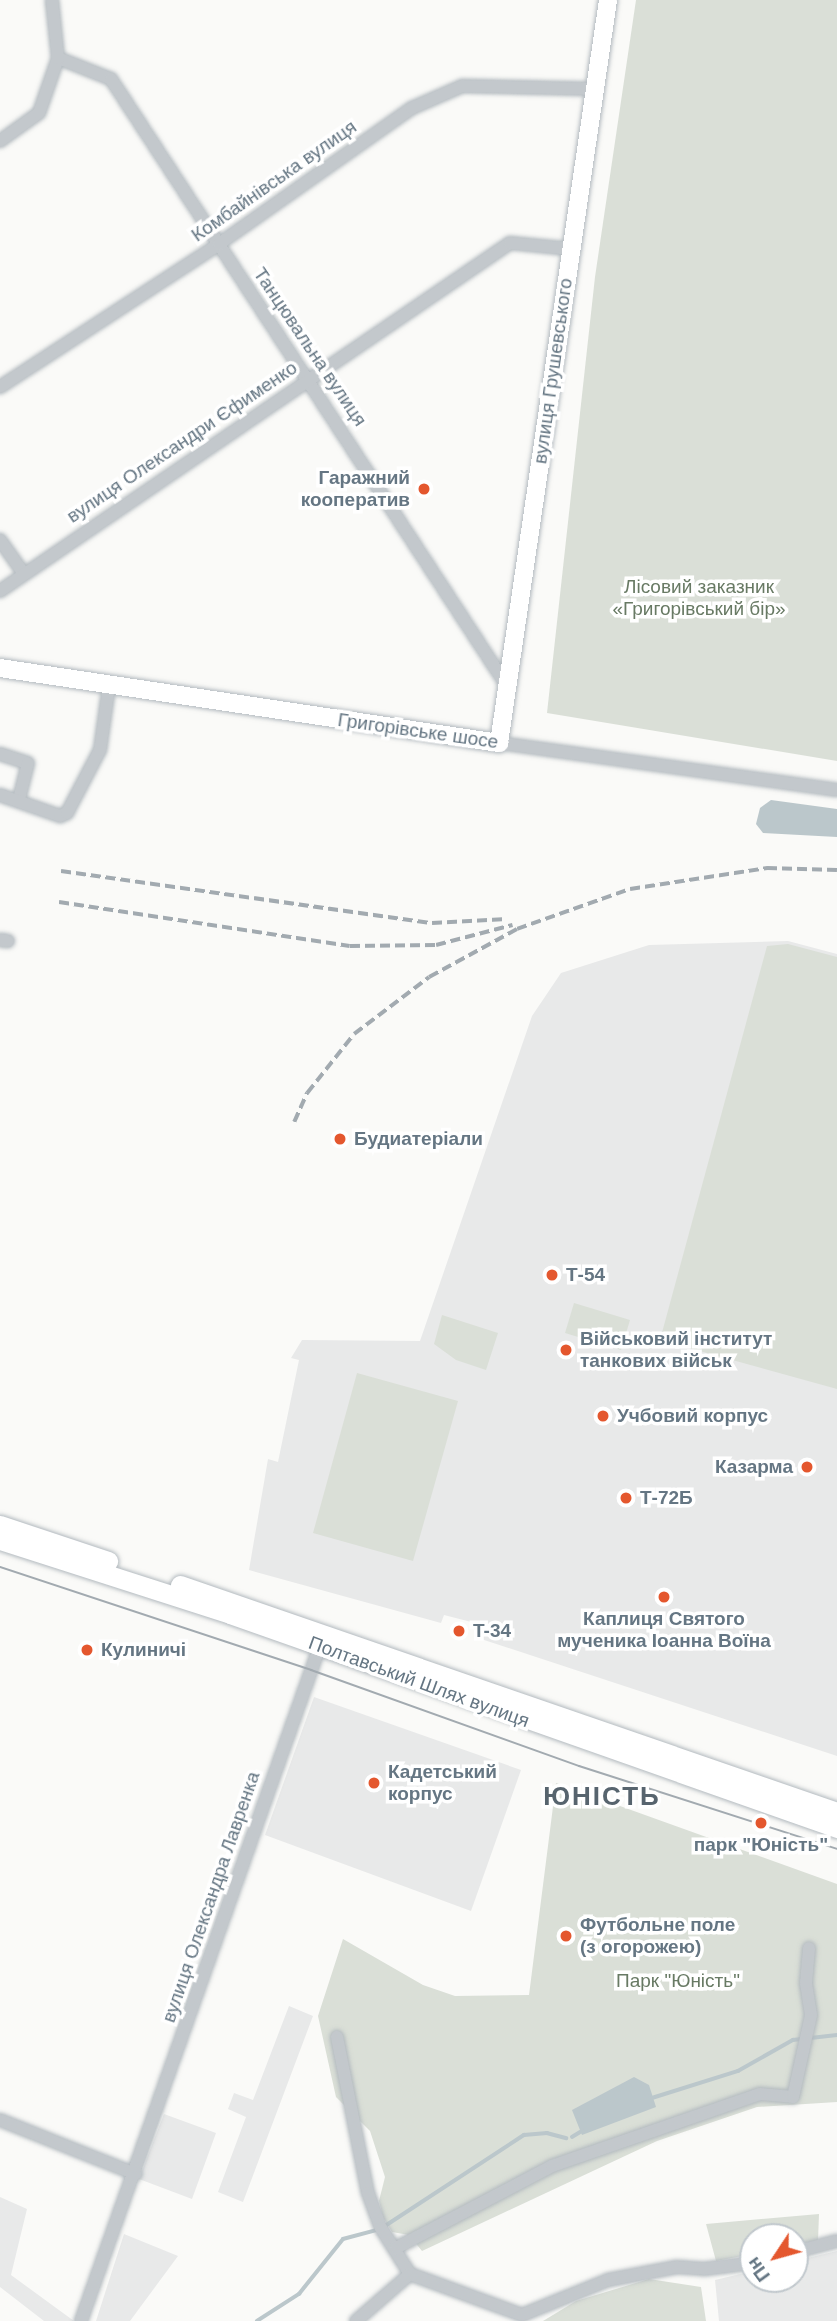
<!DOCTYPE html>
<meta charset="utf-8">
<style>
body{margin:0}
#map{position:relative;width:837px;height:2321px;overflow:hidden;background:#fafaf8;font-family:Helvetica,sans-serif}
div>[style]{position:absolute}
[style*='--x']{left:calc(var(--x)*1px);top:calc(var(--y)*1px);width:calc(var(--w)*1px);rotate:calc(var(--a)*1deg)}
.built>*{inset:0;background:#e8e9e9}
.green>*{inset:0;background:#dadfd7}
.water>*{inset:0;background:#bbc7cb}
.stream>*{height:3.5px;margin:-1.75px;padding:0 1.75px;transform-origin:1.75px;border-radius:1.75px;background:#bbc7cb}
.roads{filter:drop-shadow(0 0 2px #b3babf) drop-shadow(0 0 2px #b3babf)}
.street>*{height:12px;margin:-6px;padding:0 6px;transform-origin:6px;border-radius:6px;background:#c3c8cc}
.secondary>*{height:18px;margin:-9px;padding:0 9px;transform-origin:9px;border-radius:9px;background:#fff}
.primary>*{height:19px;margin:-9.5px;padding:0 9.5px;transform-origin:9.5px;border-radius:9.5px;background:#fff}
.tram>*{height:2px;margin:-1px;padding:0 1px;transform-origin:1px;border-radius:1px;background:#a2aab0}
.rail>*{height:3.5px;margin-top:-1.75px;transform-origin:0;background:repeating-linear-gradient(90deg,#a2aab0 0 10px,transparent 0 15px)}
.dots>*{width:19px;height:19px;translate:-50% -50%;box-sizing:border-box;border:4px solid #fff;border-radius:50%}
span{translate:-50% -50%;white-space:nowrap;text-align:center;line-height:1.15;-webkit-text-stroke:7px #fff;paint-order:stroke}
.street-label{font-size:19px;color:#657683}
.poi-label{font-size:19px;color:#657683;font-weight:700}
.right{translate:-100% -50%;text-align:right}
.left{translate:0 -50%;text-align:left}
.park-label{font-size:19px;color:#687a64}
.district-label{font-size:26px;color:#57646e;font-weight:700;letter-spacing:2px}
.north{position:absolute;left:739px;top:2223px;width:70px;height:70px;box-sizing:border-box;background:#fff;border:2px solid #c1c8cd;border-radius:50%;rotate:234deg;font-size:19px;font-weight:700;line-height:28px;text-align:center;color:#657683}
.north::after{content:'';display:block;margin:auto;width:24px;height:32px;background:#e4572e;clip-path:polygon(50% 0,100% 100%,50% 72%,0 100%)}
</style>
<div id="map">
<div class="built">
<i style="clip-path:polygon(788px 941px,837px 954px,837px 1756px,475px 1637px,479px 1624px,444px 1615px,441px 1623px,249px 1570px,268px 1459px,278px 1462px,299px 1360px,291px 1358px,302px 1340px,420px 1341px,532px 1016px,561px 973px,649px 945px)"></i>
<i style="clip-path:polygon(314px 1697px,521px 1770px,471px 1911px,265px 1835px)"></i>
<i style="clip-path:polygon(289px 2006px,313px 2016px,243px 2202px,218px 2192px,246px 2117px,228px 2109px,234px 2093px,253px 2100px)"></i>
<i style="clip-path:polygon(164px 2114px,216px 2133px,192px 2199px,139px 2179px)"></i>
<i style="clip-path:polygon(0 2197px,27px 2209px,11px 2275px,74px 2321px,44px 2321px,0 2287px)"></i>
<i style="clip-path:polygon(124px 2234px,178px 2256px,130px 2321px,96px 2321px)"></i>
<i style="clip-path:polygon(837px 2251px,837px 2321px,719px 2321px,715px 2280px,753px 2271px,753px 2279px,795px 2279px,795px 2261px)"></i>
</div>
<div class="green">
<i style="clip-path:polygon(636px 0,837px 0,837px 761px,547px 713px,595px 277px)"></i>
<i style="clip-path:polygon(788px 944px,837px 957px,837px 1389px,660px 1340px,767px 946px)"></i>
<i style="clip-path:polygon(574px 1303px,630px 1320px,621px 1350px,565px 1333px)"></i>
<i style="clip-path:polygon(442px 1315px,498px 1333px,486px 1370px,456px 1360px,434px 1344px)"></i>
<i style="clip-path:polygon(357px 1373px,458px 1401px,413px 1561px,313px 1533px)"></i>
<i style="clip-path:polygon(556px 1783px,837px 1884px,837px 2102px,757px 2107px,657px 2141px,422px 2251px,409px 2235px,392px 2232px,383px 2217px,379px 2201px,385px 2177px,370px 2131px,336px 2097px,318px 2016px,343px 1939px,423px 1985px,455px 1996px,529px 1995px)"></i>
<i style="clip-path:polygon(819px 2214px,818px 2241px,795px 2245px,795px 2237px,753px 2237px,753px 2254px,716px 2261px,706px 2224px)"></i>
<i style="clip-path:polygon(649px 2279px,701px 2287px,706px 2321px,543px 2321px,576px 2301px)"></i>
</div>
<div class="water">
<i style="clip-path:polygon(771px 800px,837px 809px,837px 837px,763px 833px,756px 824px,760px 808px)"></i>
<i style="clip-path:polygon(634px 2077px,649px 2085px,656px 2107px,582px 2135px,572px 2110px)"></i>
</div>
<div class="stream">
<i style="--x:652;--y:2098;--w:90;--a:-17.4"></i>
<i style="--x:738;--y:2071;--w:63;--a:-29.4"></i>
<i style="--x:793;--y:2040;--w:44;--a:-6.5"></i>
<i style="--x:572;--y:2137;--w:12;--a:-31"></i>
<i style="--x:385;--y:2226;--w:166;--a:-33.2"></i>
<i style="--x:524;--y:2135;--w:23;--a:-5"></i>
<i style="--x:547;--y:2133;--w:20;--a:15"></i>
<i style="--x:257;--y:2321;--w:50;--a:-32.7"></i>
<i style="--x:299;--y:2294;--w:70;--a:-51.3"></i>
<i style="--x:343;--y:2239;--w:34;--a:-15"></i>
</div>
<div class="roads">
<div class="street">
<i style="--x:58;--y:58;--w:57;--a:21.6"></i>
<i style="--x:111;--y:79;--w:725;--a:56.88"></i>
<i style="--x:0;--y:141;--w:48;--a:-35.7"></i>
<i style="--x:39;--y:113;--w:58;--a:-70.9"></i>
<i style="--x:58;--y:58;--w:58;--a:-95.9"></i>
<i style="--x:0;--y:387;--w:262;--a:-33.1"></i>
<i style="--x:219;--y:244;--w:236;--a:-35.2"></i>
<i style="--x:412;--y:108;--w:55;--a:-23.7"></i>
<i style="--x:462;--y:86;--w:134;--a:1.3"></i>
<i style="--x:0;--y:540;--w:42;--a:54.8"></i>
<i style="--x:0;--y:591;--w:617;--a:-34.31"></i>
<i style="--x:510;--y:243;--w:60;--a:5.7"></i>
<i style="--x:499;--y:743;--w:341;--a:7.9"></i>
<i style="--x:0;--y:754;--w:29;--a:18"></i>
<i style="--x:28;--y:763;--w:36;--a:104"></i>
<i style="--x:0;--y:795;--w:64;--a:19.3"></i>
<i style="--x:60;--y:816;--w:8;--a:-23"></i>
<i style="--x:67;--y:813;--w:71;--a:-62.4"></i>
<i style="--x:100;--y:750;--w:65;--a:-82"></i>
<i style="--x:0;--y:940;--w:8;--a:7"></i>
<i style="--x:337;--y:2037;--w:159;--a:78.8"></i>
<i style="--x:368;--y:2193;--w:37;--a:70"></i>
<i style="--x:381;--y:2228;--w:54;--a:57.8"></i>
<i style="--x:410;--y:2274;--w:119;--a:20.1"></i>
<i style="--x:522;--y:2315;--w:93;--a:-22.1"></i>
<i style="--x:608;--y:2280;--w:70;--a:-10.7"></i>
<i style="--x:677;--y:2267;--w:27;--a:4"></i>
<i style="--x:704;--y:2269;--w:49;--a:-7"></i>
<i style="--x:0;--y:2120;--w:146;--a:21.7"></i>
<i style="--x:396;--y:2248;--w:176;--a:-27.7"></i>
<i style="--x:552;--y:2166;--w:220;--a:-19.1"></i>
<i style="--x:760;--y:2094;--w:33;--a:5"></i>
<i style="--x:793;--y:2097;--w:84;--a:-77.6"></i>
<i style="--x:811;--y:2015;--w:32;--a:-99"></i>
<i style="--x:806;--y:1983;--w:35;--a:-85"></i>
<i style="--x:795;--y:2252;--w:43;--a:-14.7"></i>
<i style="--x:81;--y:2321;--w:722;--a:-70.51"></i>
<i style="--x:356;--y:2321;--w:72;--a:-41"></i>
</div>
<div class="secondary">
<i style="--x:0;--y:668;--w:505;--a:8.55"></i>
<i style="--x:499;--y:743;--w:751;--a:-81.65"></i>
</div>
<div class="primary">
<i style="--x:0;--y:1525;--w:114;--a:18.4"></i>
<i style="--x:0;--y:1540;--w:242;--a:17.8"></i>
<i style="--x:230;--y:1614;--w:644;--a:19.42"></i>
<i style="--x:180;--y:1585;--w:695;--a:19.06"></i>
</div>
</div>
<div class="tram">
<i style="--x:0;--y:1567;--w:328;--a:18.3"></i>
<i style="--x:311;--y:1670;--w:285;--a:19.7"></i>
<i style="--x:579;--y:1766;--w:271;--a:17.8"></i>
</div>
<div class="rail">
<i style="--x:61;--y:871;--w:375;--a:8"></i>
<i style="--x:432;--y:923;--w:75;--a:-3.1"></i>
<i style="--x:59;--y:902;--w:294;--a:8.6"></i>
<i style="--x:350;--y:946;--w:86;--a:-0.7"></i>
<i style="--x:436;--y:945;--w:79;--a:-14.7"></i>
<i style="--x:294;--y:1122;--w:32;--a:-66"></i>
<i style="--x:307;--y:1093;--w:75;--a:-51.5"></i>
<i style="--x:354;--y:1034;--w:94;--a:-37.2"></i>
<i style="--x:429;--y:977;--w:100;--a:-28.6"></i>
<i style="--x:517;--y:929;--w:120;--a:-19.5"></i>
<i style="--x:630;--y:889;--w:139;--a:-8.7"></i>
<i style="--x:767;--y:868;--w:70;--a:1.6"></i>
</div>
<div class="dots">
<i style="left:424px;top:489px;background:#e4572e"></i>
<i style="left:340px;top:1139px;background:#e4572e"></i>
<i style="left:552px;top:1275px;background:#e4572e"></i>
<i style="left:566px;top:1350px;background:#e4572e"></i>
<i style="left:603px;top:1416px;background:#e4572e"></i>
<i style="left:807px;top:1467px;background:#e4572e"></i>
<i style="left:626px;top:1498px;background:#e4572e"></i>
<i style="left:664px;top:1597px;background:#e4572e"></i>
<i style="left:459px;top:1631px;background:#e4572e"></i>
<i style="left:87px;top:1650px;background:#e4572e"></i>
<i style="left:374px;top:1783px;background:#e4572e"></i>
<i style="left:761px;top:1823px;background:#e4572e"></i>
<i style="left:566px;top:1936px;background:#e4572e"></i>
</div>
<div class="street-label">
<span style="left:274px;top:181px;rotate:-35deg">Комбайнівська вулиця</span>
<span style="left:310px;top:347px;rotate:56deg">Танцювальна вулиця</span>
<span style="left:553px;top:371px;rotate:-82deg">вулиця Грушевського</span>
<span style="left:182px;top:442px;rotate:-34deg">вулиця Олександри Єфименко</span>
<span style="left:418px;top:731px;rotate:8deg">Григорівське шосе</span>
<span style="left:419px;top:1682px;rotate:20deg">Полтавський Шлях вулиця</span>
<span style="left:211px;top:1897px;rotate:-71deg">вулиця Олександра Лавренка</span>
</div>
<div class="poi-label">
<span class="right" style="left:410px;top:489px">Гаражний<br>кооператив</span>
<span class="left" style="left:354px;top:1139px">Будиатеріали</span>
<span class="left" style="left:566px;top:1275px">Т-54</span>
<span class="left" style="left:580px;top:1350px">Військовий інститут<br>танкових військ</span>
<span class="left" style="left:617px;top:1416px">Учбовий корпус</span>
<span class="right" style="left:793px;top:1467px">Казарма</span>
<span class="left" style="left:640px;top:1498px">Т-72Б</span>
<span style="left:664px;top:1630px">Каплиця Святого<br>мученика Іоанна Воїна</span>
<span class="left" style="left:473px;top:1631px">T-34</span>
<span class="left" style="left:101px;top:1650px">Кулиничі</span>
<span class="left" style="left:388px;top:1783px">Кадетський<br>корпус</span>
<span style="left:761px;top:1845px">парк "Юність"</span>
<span class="left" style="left:580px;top:1936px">Футбольне поле<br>(з огорожею)</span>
</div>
<div class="park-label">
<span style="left:699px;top:598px">Лісовий заказник<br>«Григорівський бір»</span>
<span style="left:678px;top:1981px">Парк "Юність"</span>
</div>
<div class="district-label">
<span style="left:602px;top:1797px">ЮНІСТЬ</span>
</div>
<div class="north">Пн</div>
</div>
